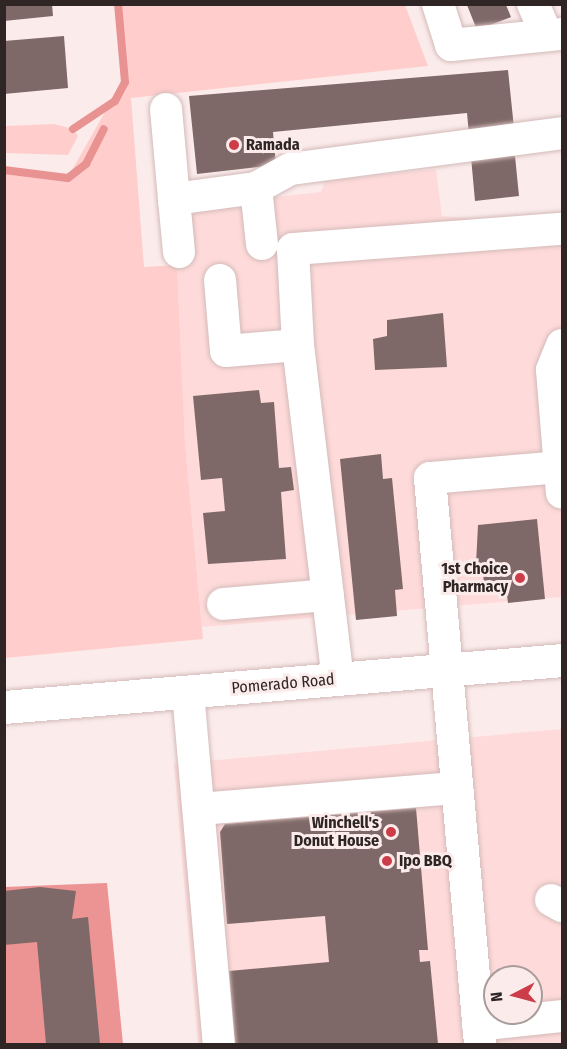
<!DOCTYPE html>
<style>
body{margin:0}
#map{position:relative;width:567px;height:1049px;overflow:hidden;background:#fbeceb;font-family:"Fira Sans Condensed",sans-serif}
div>[style]{position:absolute}
[style*='--x']{left:calc(var(--x)*1px);top:calc(var(--y)*1px);width:calc(var(--w)*1px);rotate:calc(var(--a)*1deg)}
.built>*{inset:0;background:#fedbda}
.green>*{inset:0;background:#ffcecc}
.forest>*{inset:0;background:#eb9493}
.stream>*{height:8px;margin:-4px;padding:0 4px;transform-origin:4px;border-radius:4px;background:#e89291}
.building>*{inset:0;background:#7f6968}
.roads{filter:drop-shadow(0 0 2px #d3bab9) drop-shadow(0 0 2px #d3bab9)}
.minor>*{height:32px;margin:-16px;padding:0 16px;transform-origin:16px;border-radius:16px;background:#fff}
.major>*{height:33px;margin:-16.5px;padding:0 16.5px;transform-origin:16.5px;border-radius:16.5px;background:#fff}
.dots>*{width:16px;height:16px;translate:-50% -50%;box-sizing:border-box;border:3px solid #fbeceb;border-radius:50%}
span{translate:-50% -50%;white-space:nowrap;text-align:center;line-height:1.15;-webkit-text-stroke:6px #fbeceb;paint-order:stroke}
.poi-label{font-size:16px;color:#2e2524;font-weight:700}
.left{translate:0 -50%;text-align:left}
.right{translate:-100% -50%;text-align:right}
.street-label{font-size:16px;color:#2e2524}
.frame{position:absolute;inset:0;border:6px solid #2e2524;pointer-events:none}
.north{position:absolute;left:483px;top:965px;width:60px;height:60px;box-sizing:border-box;background:#fbeceb;border:2px solid #a99c9b;border-radius:50%;rotate:264deg;font-size:16px;font-weight:700;line-height:24px;text-align:center;color:#2e2524}
.north::after{content:'';display:block;margin:auto;width:21px;height:27px;background:#cc3c49;clip-path:polygon(50% 0,100% 100%,50% 72%,0 100%)}
</style>
<div id="map">
<div class="built">
<i style="clip-path:polygon(436px 169px,442px 216px,477px 219px,562px 214px,562px 597px,202px 627px,185px 443px,177px 265px,183px 207px,321px 192px,325px 181px)"></i>
<i style="clip-path:polygon(evenodd,562px 729px,562px 1044px,198px 1044px,174px 764px,562px 729px,495px 977px,531px 977px,531px 1013px,495px 1013px,495px 977px)"></i>
</div>
<div class="green">
<i style="clip-path:polygon(115px 5px,405px 5px,428px 66px,131px 98px,144px 267px,177px 265px,185px 443px,203px 639px,5px 658px,5px 170px,68px 177px,122px 82px)"></i>
<i style="clip-path:polygon(54px 124px,73px 129px,78px 136px,68px 155px,5px 153px,5px 126px)"></i>
</div>
<div class="forest">
<i style="clip-path:polygon(107px 883px,123px 1044px,5px 1044px,4px 887px)"></i>
</div>
<div class="stream">
<i style="--x:73;--y:129;--w:50;--a:-33.7"></i>
<i style="--x:115;--y:101;--w:21;--a:-62"></i>
<i style="--x:125;--y:82;--w:78;--a:-95.1"></i>
<i style="--x:4;--y:170;--w:64;--a:7.1"></i>
<i style="--x:68;--y:178;--w:23;--a:-38"></i>
<i style="--x:86;--y:164;--w:39;--a:-63"></i>
</div>
<div class="building">
<i style="clip-path:polygon(4px 4px,52px 4px,53px 16px,4px 21px)"></i>
<i style="clip-path:polygon(467px 5px,506px 5px,511px 17px,477px 30px)"></i>
<i style="clip-path:polygon(64px 36px,68px 88px,4px 94px,4px 41px)"></i>
<i style="clip-path:polygon(508px 70px,514px 128px,503px 156px,515px 156px,519px 196px,475px 201px,467px 113px,273px 132px,276px 165px,197px 174px,189px 96px)"></i>
<i style="clip-path:polygon(443px 313px,447px 367px,375px 370px,373px 339px,387px 336px,387px 320px)"></i>
<i style="clip-path:polygon(259px 390px,261px 403px,274px 402px,279px 468px,291px 467px,294px 490px,281px 492px,286px 559px,208px 564px,203px 513px,225px 511px,222px 478px,201px 480px,193px 396px)"></i>
<i style="clip-path:polygon(381px 454px,383px 479px,392px 478px,403px 589px,395px 590px,397px 616px,356px 620px,340px 459px)"></i>
<i style="clip-path:polygon(537px 519px,545px 599px,508px 603px,505px 581px,484px 583px,482px 564px,476px 564px,478px 525px)"></i>
<i style="clip-path:polygon(416px 808px,428px 950px,419px 950px,420px 962px,430px 961px,438px 1044px,235px 1044px,229px 971px,329px 962px,325px 916px,227px 924px,220px 832px,225px 824px)"></i>
<i style="clip-path:polygon(40px 887px,76px 891px,72px 919px,88px 917px,100px 1044px,46px 1044px,37px 942px,4px 945px,4px 891px)"></i>
</div>
<div class="roads">
<div class="minor">
<i style="--x:438;--y:4;--w:43;--a:72.4"></i>
<i style="--x:451;--y:45;--w:112;--a:-5.7"></i>
<i style="--x:533;--y:4;--w:34;--a:66"></i>
<i style="--x:166;--y:109;--w:90;--a:84.9"></i>
<i style="--x:262;--y:244;--w:56;--a:-96.1"></i>
<i style="--x:256;--y:188;--w:39;--a:-29"></i>
<i style="--x:290;--y:169;--w:274;--a:-7.5"></i>
<i style="--x:179;--y:252;--w:53;--a:-95.4"></i>
<i style="--x:174;--y:199;--w:83;--a:-7.6"></i>
<i style="--x:220;--y:280;--w:71;--a:85.2"></i>
<i style="--x:226;--y:351;--w:72;--a:-4.8"></i>
<i style="--x:298;--y:345;--w:336;--a:83.2"></i>
<i style="--x:298;--y:345;--w:96;--a:-93"></i>
<i style="--x:293;--y:249;--w:270;--a:-4.3"></i>
<i style="--x:562;--y:345;--w:27;--a:112"></i>
<i style="--x:552;--y:370;--w:123;--a:85.4"></i>
<i style="--x:223;--y:604;--w:105;--a:-4.9"></i>
<i style="--x:188;--y:692;--w:353;--a:85"></i>
<i style="--x:200;--y:809;--w:258;--a:-4.7"></i>
<i style="--x:551;--y:900;--w:13;--a:29"></i>
<i style="--x:478;--y:1025;--w:84;--a:-6.1"></i>
<i style="--x:480;--y:1044;--w:568;--a:-95.05"></i>
<i style="--x:430;--y:478;--w:130;--a:-4.8"></i>
</div>
<div class="major">
<i style="--x:4;--y:707;--w:560;--a:-4.81"></i>
</div>
</div>
<div class="dots">
<i style="left:234px;top:145px;background:#cc3c49"></i>
<i style="left:520px;top:578px;background:#cc3c49"></i>
<i style="left:391px;top:832px;background:#cc3c49"></i>
<i style="left:387px;top:861px;background:#cc3c49"></i>
</div>
<div class="poi-label">
<span class="left" style="left:246px;top:145px">Ramada</span>
<span class="right" style="left:508px;top:578px">1st Choice<br>Pharmacy</span>
<span class="right" style="left:379px;top:832px">Winchell's<br>Donut House</span>
<span class="left" style="left:399px;top:861px">Ipo BBQ</span>
</div>
<div class="street-label">
<span style="left:283px;top:684px;rotate:-5deg">Pomerado Road</span>
</div>
<div class="frame"></div>
<div class="north">N</div>
</div>
